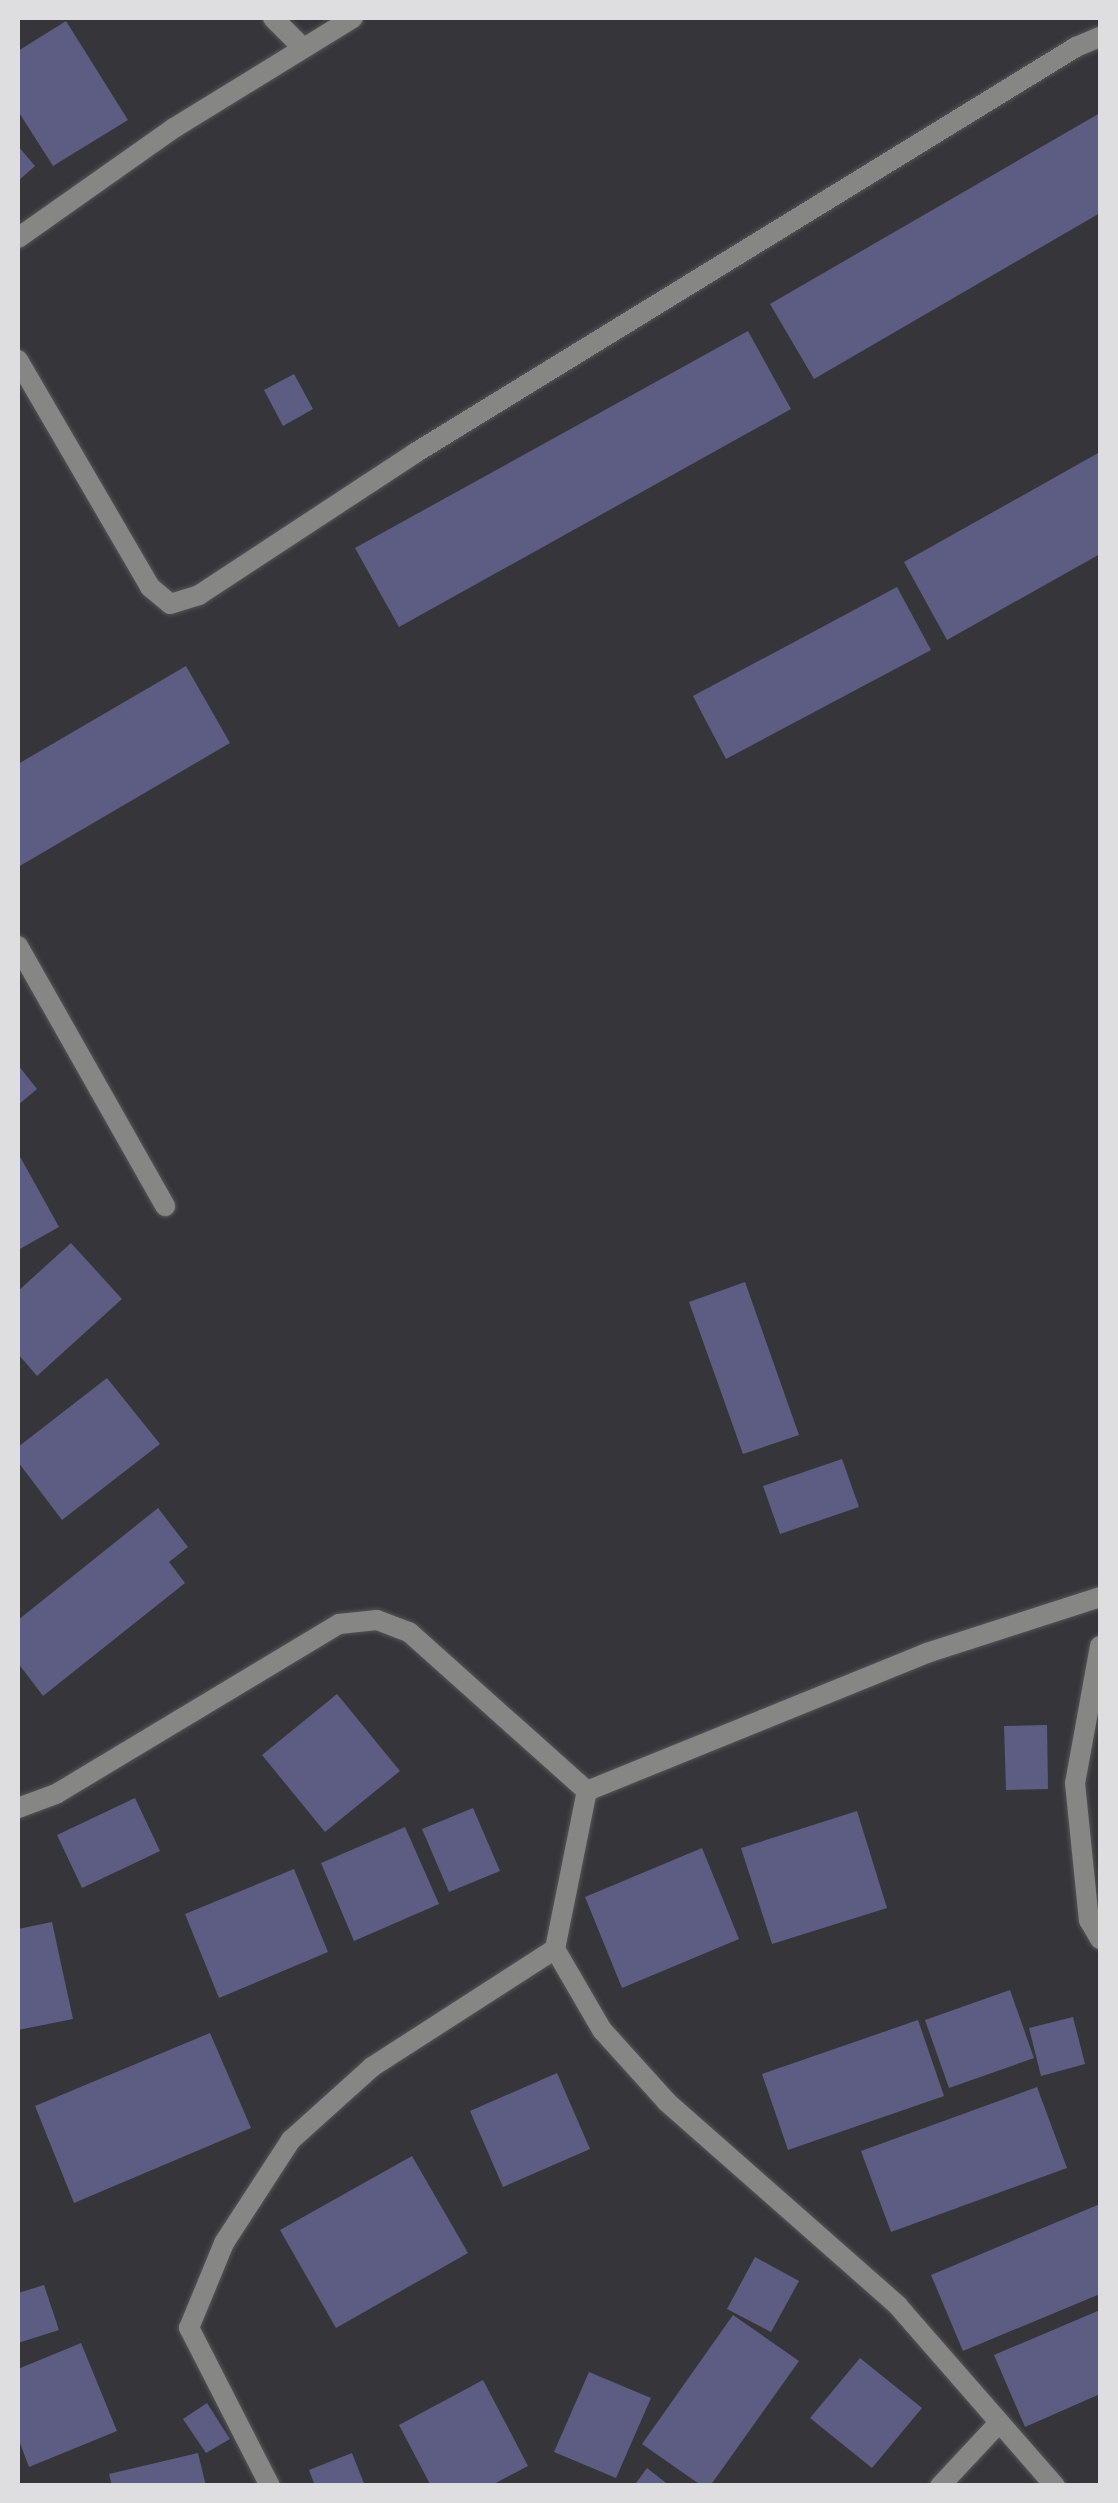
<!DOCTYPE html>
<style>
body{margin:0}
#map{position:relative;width:1118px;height:2503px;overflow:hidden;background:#36363a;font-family:"Times New Roman",serif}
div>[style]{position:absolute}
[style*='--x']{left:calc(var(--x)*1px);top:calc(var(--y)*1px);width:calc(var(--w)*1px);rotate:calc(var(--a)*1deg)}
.building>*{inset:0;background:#5d5c82}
.roads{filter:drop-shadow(0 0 2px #545458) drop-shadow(0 0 2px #545458)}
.street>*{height:20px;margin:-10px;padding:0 10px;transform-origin:10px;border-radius:10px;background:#868785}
span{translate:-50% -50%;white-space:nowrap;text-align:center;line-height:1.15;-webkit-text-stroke:8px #2c2c2f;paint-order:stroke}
.frame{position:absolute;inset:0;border:20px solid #dedee0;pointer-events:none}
</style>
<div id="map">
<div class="building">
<i style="clip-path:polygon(66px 21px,128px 120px,53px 166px,18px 111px,18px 51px)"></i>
<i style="clip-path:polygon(1100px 113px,1100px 213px,814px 379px,770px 304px)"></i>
<i style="clip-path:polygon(18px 146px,35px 166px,18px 181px)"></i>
<i style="clip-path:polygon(748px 331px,791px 409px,399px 627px,355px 548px)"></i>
<i style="clip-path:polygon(294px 374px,313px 409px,283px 426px,264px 390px)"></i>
<i style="clip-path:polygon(1100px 452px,1100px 554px,947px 640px,904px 562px)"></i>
<i style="clip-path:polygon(897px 587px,931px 650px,726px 759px,693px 696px)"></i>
<i style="clip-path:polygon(186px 666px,230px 743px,18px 867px,18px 764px)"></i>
<i style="clip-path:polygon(18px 1065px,37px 1089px,18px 1105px)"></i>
<i style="clip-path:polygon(18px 1153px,59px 1227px,18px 1250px)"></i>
<i style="clip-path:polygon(71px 1243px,122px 1299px,37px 1376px,18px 1354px,18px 1291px)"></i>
<i style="clip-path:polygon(745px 1282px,799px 1435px,743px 1454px,689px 1302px)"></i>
<i style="clip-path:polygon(107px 1378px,160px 1444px,62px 1520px,18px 1462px,18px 1447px)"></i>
<i style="clip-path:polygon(842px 1459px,859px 1507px,780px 1534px,763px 1486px)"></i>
<i style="clip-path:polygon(158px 1508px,188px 1547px,169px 1562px,185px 1583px,43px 1696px,18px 1663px,18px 1620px)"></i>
<i style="clip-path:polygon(337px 1694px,400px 1771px,325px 1832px,262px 1755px)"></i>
<i style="clip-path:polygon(1047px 1725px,1048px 1789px,1006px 1790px,1004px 1726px)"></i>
<i style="clip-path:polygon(135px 1798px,160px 1851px,82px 1888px,57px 1835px)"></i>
<i style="clip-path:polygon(473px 1808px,500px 1871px,449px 1892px,422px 1829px)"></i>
<i style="clip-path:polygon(857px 1811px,887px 1908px,772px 1944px,741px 1848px)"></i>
<i style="clip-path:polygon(405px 1827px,439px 1904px,354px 1941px,321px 1863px)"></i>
<i style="clip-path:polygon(702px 1848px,739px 1939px,622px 1988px,585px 1897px)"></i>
<i style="clip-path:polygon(294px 1869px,328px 1952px,219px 1998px,185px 1914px)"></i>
<i style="clip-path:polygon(52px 1922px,73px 2019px,18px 2030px,18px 1929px)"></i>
<i style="clip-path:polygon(1010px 1990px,1034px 2058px,949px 2088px,925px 2020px)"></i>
<i style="clip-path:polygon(1073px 2017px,1085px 2064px,1041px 2076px,1029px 2028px)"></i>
<i style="clip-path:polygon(918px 2020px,944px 2096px,788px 2150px,762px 2074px)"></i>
<i style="clip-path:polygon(210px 2033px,251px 2128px,74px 2203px,35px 2106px)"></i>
<i style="clip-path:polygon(557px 2073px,590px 2149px,503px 2187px,470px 2111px)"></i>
<i style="clip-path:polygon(1037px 2087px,1067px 2168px,891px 2232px,861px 2151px)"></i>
<i style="clip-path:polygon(412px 2156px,468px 2253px,336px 2328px,280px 2230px)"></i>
<i style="clip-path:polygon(1100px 2204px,1100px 2294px,963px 2351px,931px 2275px)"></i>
<i style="clip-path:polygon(755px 2257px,799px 2281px,771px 2332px,727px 2309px)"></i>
<i style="clip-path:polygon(44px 2285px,59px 2330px,18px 2343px,18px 2293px)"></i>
<i style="clip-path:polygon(1100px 2310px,1100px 2394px,1025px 2427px,994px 2355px)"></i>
<i style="clip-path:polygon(733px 2315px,799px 2361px,710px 2486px,702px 2486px,642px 2444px)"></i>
<i style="clip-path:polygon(81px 2343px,117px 2431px,29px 2467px,18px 2438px,18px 2369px)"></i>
<i style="clip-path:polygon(860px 2358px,922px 2408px,872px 2468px,810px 2418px)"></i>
<i style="clip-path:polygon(589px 2372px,651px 2398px,616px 2478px,554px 2452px)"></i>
<i style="clip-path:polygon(483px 2380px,528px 2466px,490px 2486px,431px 2486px,399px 2425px)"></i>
<i style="clip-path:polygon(207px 2403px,230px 2439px,206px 2453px,183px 2419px)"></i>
<i style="clip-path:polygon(198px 2453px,206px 2486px,112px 2486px,109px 2474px)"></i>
<i style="clip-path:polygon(352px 2453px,365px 2486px,315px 2486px,309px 2470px)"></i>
<i style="clip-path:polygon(647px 2468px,670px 2486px,634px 2486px)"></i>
</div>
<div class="roads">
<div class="street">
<i style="--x:273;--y:18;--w:40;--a:45"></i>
<i style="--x:18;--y:238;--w:191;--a:-35.2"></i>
<i style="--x:174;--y:128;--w:210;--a:-31.6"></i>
<i style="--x:18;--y:360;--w:263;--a:59.8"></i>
<i style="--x:150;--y:587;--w:26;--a:40"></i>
<i style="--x:170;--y:604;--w:30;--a:-17"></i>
<i style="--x:199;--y:595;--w:258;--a:-33.3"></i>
<i style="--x:415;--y:453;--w:776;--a:-31.56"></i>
<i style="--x:1076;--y:47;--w:26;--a:-23"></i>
<i style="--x:18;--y:946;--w:299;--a:60.5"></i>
<i style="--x:1100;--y:1646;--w:139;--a:100.3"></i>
<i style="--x:1075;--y:1783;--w:138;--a:84.2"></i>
<i style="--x:1089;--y:1920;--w:22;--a:60"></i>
<i style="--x:587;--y:1791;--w:367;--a:-22.1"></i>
<i style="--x:927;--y:1653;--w:182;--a:-17.9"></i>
<i style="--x:18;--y:1808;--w:40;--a:-20.2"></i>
<i style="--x:56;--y:1794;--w:330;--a:-31"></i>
<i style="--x:339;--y:1624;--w:38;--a:-6"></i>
<i style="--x:377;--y:1620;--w:34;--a:21"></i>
<i style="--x:409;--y:1632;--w:239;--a:41.8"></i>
<i style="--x:555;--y:1949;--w:94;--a:59.9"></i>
<i style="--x:602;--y:2030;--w:97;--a:47.9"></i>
<i style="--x:667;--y:2102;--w:308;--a:41.4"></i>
<i style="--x:898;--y:2306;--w:239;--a:48.9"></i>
<i style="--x:270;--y:2486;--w:178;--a:-117.1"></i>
<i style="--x:189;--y:2328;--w:92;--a:-67.6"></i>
<i style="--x:224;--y:2243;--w:123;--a:-57"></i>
<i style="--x:291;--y:2140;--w:109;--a:-42"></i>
<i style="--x:372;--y:2067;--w:218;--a:-32.8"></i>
<i style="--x:555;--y:1949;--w:161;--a:-78.6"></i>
<i style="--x:940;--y:2486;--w:85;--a:-46.9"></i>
</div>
</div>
<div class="frame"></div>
</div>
